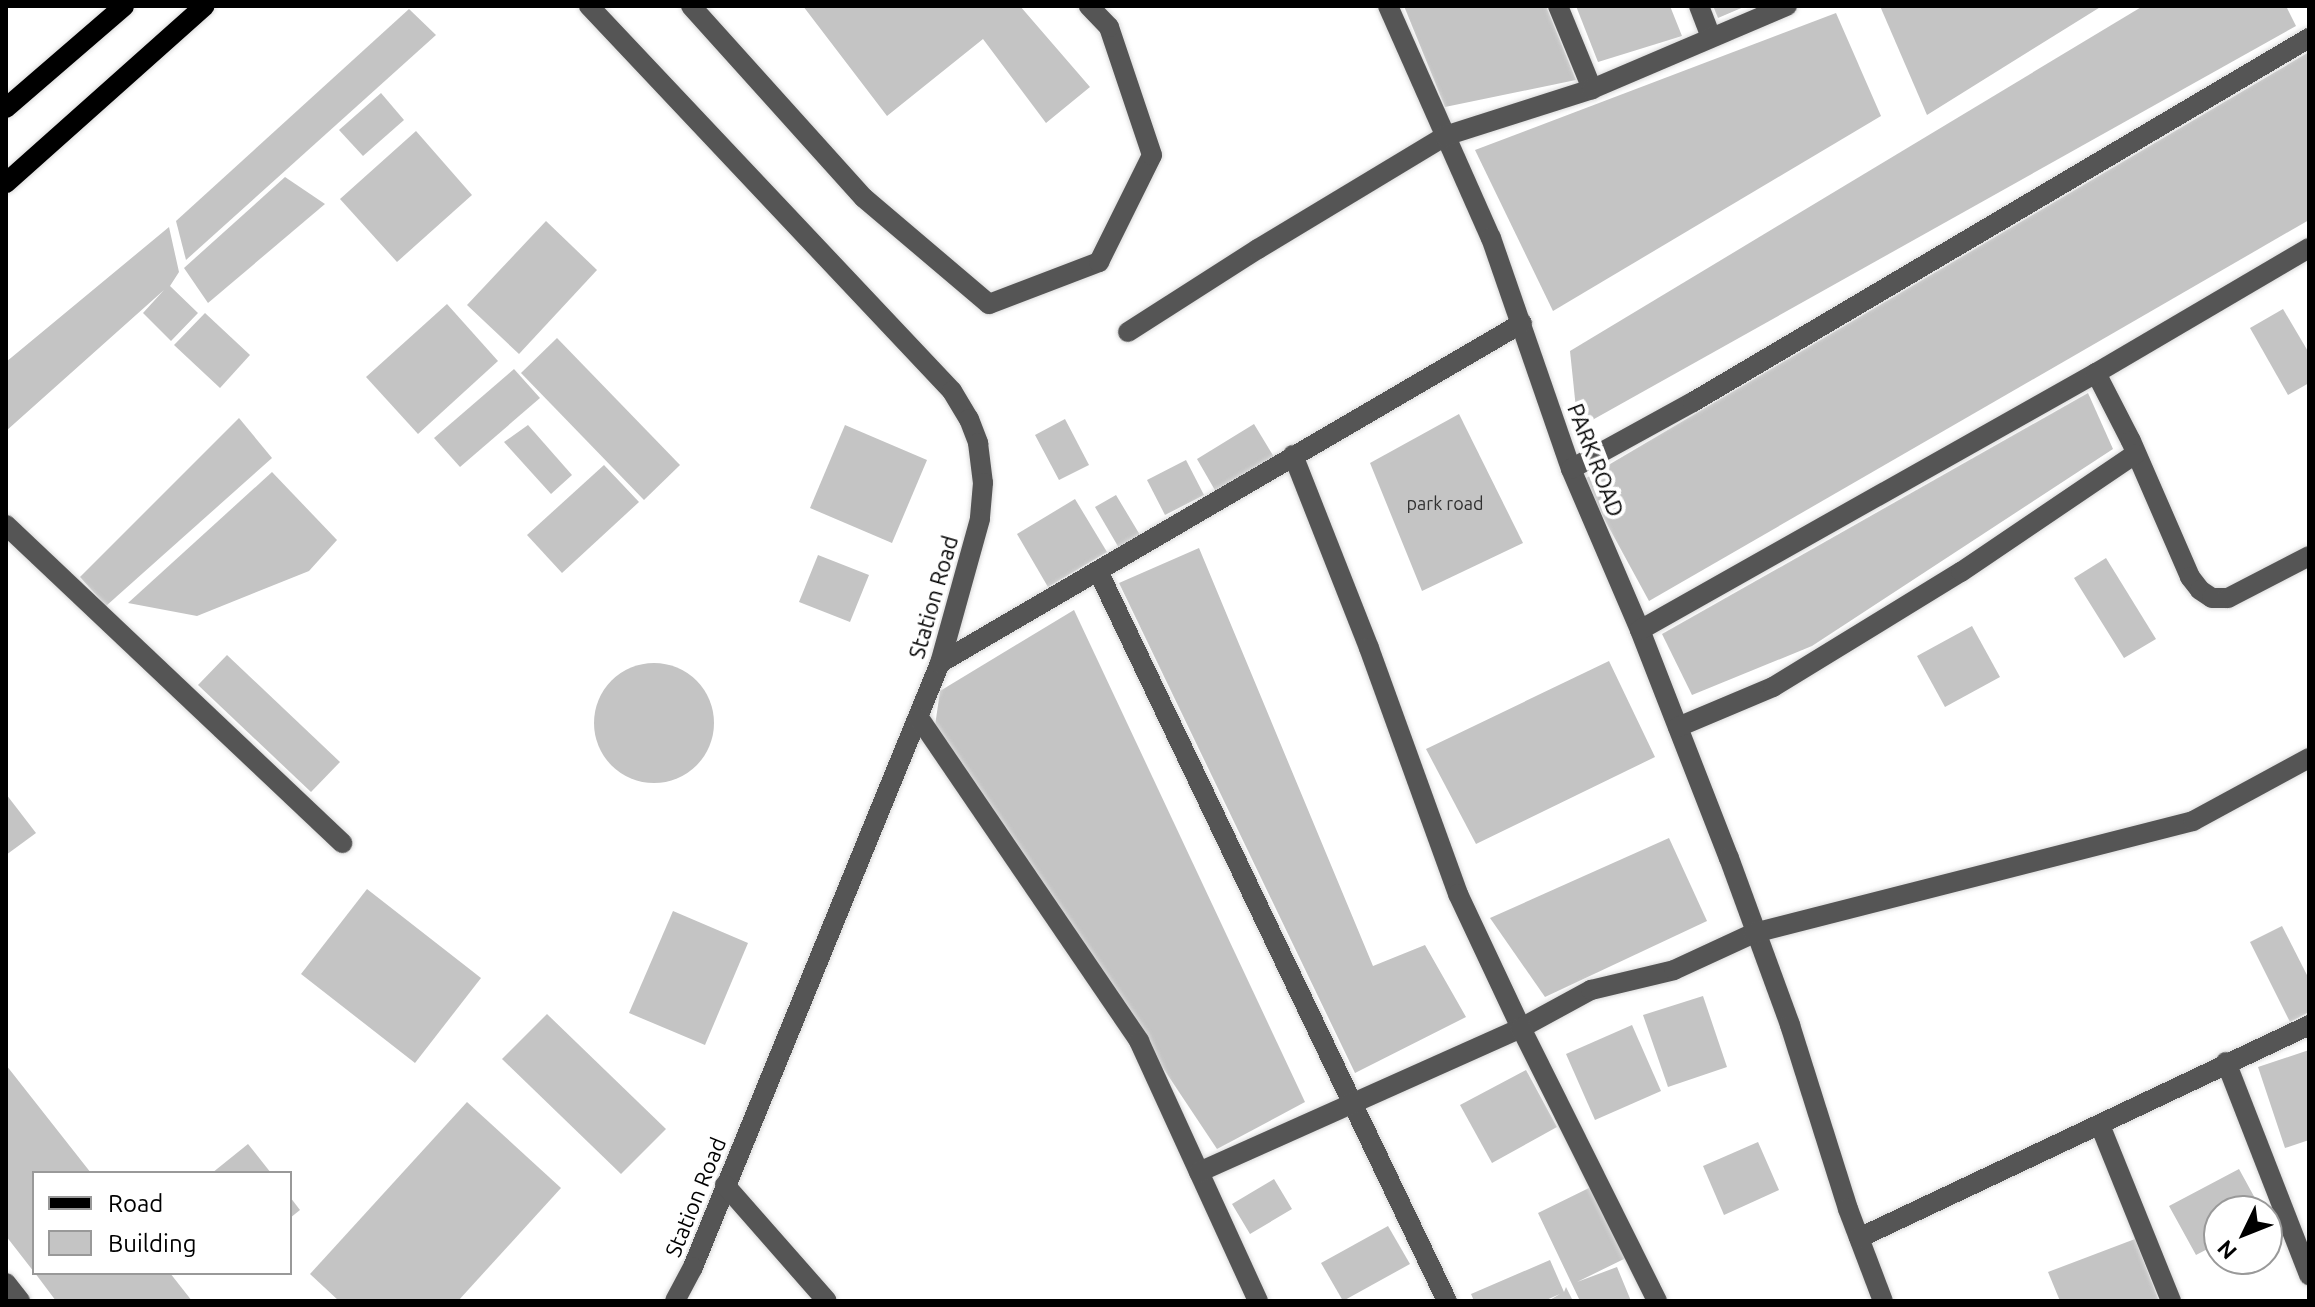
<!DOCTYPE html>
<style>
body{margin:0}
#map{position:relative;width:2315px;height:1307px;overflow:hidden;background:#fff;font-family:Ubuntu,sans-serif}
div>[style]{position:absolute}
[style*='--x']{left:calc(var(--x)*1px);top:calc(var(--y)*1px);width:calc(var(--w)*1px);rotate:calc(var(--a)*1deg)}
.building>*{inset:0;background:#c4c4c4}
.round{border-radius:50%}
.roads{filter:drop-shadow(0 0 2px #dbdbdb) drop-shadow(0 0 2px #dbdbdb)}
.minor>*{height:20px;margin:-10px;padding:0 10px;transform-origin:10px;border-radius:10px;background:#555}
.major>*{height:20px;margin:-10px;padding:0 10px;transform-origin:10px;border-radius:10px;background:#000}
span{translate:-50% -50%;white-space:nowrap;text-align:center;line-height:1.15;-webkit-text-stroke:8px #fff;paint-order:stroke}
.number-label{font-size:18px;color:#313131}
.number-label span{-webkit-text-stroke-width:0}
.street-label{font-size:22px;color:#000}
.frame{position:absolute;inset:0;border:8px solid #000;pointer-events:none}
.legend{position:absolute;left:32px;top:1171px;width:260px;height:104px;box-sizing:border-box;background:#fff;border:2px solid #999;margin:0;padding:10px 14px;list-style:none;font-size:24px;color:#000}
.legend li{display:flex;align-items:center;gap:16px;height:40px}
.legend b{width:40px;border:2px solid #999}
.north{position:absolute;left:2203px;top:1195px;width:80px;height:80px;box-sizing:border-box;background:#fff;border:2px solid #999;border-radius:50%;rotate:227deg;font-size:22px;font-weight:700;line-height:32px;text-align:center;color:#000}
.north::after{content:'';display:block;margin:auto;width:28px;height:36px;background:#000;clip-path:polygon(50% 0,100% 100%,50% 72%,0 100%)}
</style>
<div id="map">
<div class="building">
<i style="clip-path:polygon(803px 6px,1020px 6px,1090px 87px,1046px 123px,983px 39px,887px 116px)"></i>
<i style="clip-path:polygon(1404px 6px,1546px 6px,1576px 80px,1445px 107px)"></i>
<i style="clip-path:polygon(1576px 6px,1670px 6px,1682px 36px,1598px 62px)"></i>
<i style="clip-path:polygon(1713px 6px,1746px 6px,1718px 18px)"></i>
<i style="clip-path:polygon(1880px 6px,2102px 6px,1927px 115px)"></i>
<i style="clip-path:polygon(2143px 6px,2286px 6px,2296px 26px,1578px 428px,1570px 351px)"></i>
<i style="clip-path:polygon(409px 9px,436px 35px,186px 260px,176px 221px)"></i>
<i style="clip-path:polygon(1836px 13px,1881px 116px,1553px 311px,1475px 150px)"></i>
<i style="clip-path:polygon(2309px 52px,2309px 220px,1649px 601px,1583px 480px)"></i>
<i style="clip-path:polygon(381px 93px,404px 120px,363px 156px,339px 130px)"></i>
<i style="clip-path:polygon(416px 131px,472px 195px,397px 262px,340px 199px)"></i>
<i style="clip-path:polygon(285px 177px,325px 204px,208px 303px,184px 268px)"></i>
<i style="clip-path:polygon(546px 221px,597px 270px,519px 354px,467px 305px)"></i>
<i style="clip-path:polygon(169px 227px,179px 272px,170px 286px,198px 313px,171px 341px,143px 313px,164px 290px,6px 431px,6px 362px)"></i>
<i style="clip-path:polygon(447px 304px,498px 361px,418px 434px,366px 377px)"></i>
<i style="clip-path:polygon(2283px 309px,2309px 353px,2309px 383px,2288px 395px,2250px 328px)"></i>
<i style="clip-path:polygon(205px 313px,250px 355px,220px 388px,174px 345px)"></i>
<i style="clip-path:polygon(557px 338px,680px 465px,644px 500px,521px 373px)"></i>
<i style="clip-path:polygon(514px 369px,540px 398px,460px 467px,434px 438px)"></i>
<i style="clip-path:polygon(2088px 393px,2113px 449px,1812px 646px,1692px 695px,1662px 634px)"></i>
<i style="clip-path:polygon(1459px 414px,1523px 543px,1422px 591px,1370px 463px)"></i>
<i style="clip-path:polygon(239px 418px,272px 458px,106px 606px,80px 577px)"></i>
<i style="clip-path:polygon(1065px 419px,1089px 465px,1059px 480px,1035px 435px)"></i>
<i style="clip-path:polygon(1254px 424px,1274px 457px,1216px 492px,1197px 459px)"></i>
<i style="clip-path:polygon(528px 425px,572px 475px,551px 494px,504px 442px)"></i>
<i style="clip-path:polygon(845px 425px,927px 460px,892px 543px,810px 508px)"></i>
<i style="clip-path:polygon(1186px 460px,1204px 495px,1165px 515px,1147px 480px)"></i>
<i style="clip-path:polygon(604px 465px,639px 502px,562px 573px,527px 535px)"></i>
<i style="clip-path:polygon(272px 472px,337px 540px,309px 571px,197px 616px,128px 603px)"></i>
<i style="clip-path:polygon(1116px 495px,1140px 535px,1119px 548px,1095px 507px)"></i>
<i style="clip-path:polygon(1075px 499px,1107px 552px,1048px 587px,1017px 534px)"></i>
<i style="clip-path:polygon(1199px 548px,1373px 966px,1425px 945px,1466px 1017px,1355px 1073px,1119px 583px)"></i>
<i style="clip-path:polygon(818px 555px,869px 575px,850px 622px,799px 602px)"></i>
<i style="clip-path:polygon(2106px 558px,2156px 639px,2124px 658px,2074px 578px)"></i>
<i style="clip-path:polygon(1074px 610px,1305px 1102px,1217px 1149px,935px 726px,940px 691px)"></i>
<i style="clip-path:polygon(1972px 626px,2000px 677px,1945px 707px,1917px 656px)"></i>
<i style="clip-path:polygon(227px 655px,340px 762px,311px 792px,198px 685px)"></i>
<i style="clip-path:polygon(1609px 661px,1655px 757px,1476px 844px,1426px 749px)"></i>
<i class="round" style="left:594px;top:663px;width:120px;height:120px"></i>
<i style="clip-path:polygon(6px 794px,36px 833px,6px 855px)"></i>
<i style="clip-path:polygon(1669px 838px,1707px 921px,1545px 997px,1490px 918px)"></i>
<i style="clip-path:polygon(367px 889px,481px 978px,415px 1063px,301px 974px)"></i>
<i style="clip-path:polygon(673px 911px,748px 943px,705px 1045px,629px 1013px)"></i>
<i style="clip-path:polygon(2282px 926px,2309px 979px,2309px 1012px,2290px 1022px,2250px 942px)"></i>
<i style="clip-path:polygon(1703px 996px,1727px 1067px,1668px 1087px,1643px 1015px)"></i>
<i style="clip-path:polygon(547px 1014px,666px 1129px,621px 1174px,502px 1059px)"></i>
<i style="clip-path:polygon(1632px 1025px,1661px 1091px,1595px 1120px,1566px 1054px)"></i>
<i style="clip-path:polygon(2309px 1050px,2309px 1140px,2285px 1148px,2258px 1067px)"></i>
<i style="clip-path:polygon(6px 1065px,91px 1173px,34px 1173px,34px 1272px,6px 1236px)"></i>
<i style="clip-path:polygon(1526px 1070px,1557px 1127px,1492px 1163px,1460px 1105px)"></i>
<i style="clip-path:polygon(467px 1102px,561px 1188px,458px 1301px,339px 1301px,310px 1274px)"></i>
<i style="clip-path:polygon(1758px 1142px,1779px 1190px,1724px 1215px,1703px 1166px)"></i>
<i style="clip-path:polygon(248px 1144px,271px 1173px,212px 1173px)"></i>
<i style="clip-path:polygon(2239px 1169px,2262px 1211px,2219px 1211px,2219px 1243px,2196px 1255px,2169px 1206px)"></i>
<i style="clip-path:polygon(1274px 1179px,1292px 1209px,1250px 1234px,1232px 1204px)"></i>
<i style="clip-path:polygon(1591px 1187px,1626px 1258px,1577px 1282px,1617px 1267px,1631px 1301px,1580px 1301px,1538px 1213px)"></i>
<i style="clip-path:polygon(290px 1197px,300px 1210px,290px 1218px)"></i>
<i style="clip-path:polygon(1388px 1226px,1410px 1264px,1343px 1301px,1321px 1263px)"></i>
<i style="clip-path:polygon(2135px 1239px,2159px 1301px,2060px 1301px,2048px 1272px)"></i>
<i style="clip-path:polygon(1550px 1260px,1564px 1292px,1566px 1287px,1573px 1301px,1548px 1301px,1560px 1294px,1544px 1301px,1474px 1301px,1471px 1294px)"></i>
<i style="clip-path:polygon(35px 1273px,170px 1273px,192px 1301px,56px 1301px)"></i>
</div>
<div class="roads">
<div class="minor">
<i style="--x:589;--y:6;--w:529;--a:46.68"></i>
<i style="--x:952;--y:391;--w:33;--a:59"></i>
<i style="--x:969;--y:419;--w:26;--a:69"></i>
<i style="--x:978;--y:443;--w:40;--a:82.9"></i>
<i style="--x:983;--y:483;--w:36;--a:95"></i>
<i style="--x:980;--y:519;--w:149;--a:105.5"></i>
<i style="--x:940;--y:663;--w:653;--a:112.24"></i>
<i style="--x:693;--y:1267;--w:38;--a:118"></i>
<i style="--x:691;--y:6;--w:258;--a:48"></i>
<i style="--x:864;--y:198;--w:164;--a:40.3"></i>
<i style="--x:989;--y:304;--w:118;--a:-20.9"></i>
<i style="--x:1099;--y:262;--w:119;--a:-63.6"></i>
<i style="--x:1152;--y:155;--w:135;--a:-108.6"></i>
<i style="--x:1109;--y:27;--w:29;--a:-134"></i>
<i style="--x:1388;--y:6;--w:254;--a:66.1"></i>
<i style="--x:1491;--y:238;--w:244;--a:70.9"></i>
<i style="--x:1571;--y:469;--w:175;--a:66.8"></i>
<i style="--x:1640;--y:630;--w:245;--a:68.7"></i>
<i style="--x:1729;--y:858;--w:178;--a:69.9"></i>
<i style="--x:1790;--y:1025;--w:193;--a:72.5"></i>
<i style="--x:1848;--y:1209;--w:98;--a:69.2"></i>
<i style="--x:1558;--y:6;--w:90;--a:67.7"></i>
<i style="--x:1699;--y:6;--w:33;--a:69"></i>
<i style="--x:1128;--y:332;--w:154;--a:-32.6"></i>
<i style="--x:1258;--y:249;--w:218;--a:-31.1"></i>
<i style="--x:1445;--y:136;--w:154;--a:-17.7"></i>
<i style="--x:1592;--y:89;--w:212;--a:-23.1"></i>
<i style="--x:2096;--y:373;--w:76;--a:62.8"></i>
<i style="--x:2131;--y:441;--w:148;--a:66.5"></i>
<i style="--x:2190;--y:577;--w:16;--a:52"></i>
<i style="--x:2200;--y:590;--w:14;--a:34"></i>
<i style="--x:2212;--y:598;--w:16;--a:0"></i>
<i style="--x:2228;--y:598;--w:91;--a:-27.4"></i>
<i style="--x:1293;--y:455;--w:207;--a:68.5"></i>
<i style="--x:1369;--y:648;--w:262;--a:70.1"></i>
<i style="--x:1458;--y:894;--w:148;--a:64.8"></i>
<i style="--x:1521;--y:1028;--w:80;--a:-28.5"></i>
<i style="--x:1591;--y:990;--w:85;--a:-13.5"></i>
<i style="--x:1674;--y:970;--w:88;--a:-24.8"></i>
<i style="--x:1754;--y:933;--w:453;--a:-14.3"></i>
<i style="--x:2193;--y:821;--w:132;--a:-28.5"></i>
<i style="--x:1571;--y:469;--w:139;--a:-28.8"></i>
<i style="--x:1693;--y:402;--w:716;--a:-30.58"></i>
<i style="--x:6;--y:525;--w:463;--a:43.4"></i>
<i style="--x:1098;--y:571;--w:809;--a:64.45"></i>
<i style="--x:1640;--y:630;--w:523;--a:-29.41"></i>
<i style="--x:2096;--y:373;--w:247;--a:-30.4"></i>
<i style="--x:940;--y:663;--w:674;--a:-30.29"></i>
<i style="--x:919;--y:718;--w:391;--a:55.7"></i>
<i style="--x:1139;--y:1041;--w:286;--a:65.4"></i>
<i style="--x:1678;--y:727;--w:103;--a:-22.8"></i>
<i style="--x:1773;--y:687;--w:220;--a:-31.5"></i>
<i style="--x:1961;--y:572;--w:210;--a:-34.1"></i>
<i style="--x:2226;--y:1062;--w:229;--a:68.7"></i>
<i style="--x:2100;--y:1125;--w:190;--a:68"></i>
<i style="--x:1199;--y:1172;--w:353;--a:-24.1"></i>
<i style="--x:1521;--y:1028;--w:305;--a:63.5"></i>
<i style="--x:725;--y:1185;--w:154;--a:48.7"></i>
<i style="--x:1859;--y:1238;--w:498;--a:-25.3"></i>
<i style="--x:6;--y:1283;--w:23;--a:52"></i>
</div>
<div class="major">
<i style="--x:6;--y:108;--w:156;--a:-40.8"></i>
<i style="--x:6;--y:183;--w:266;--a:-41.7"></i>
</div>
</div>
<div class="number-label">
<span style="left:1445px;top:503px">park road</span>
</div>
<div class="street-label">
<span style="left:1596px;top:460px;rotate:69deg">PARK ROAD</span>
<span style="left:933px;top:597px;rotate:-74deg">Station Road</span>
<span style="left:695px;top:1197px;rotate:-68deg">Station Road</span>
</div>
<div class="frame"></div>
<ul class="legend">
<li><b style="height:10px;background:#000"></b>Road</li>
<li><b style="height:22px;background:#c4c4c4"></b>Building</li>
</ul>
<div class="north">N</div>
</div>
